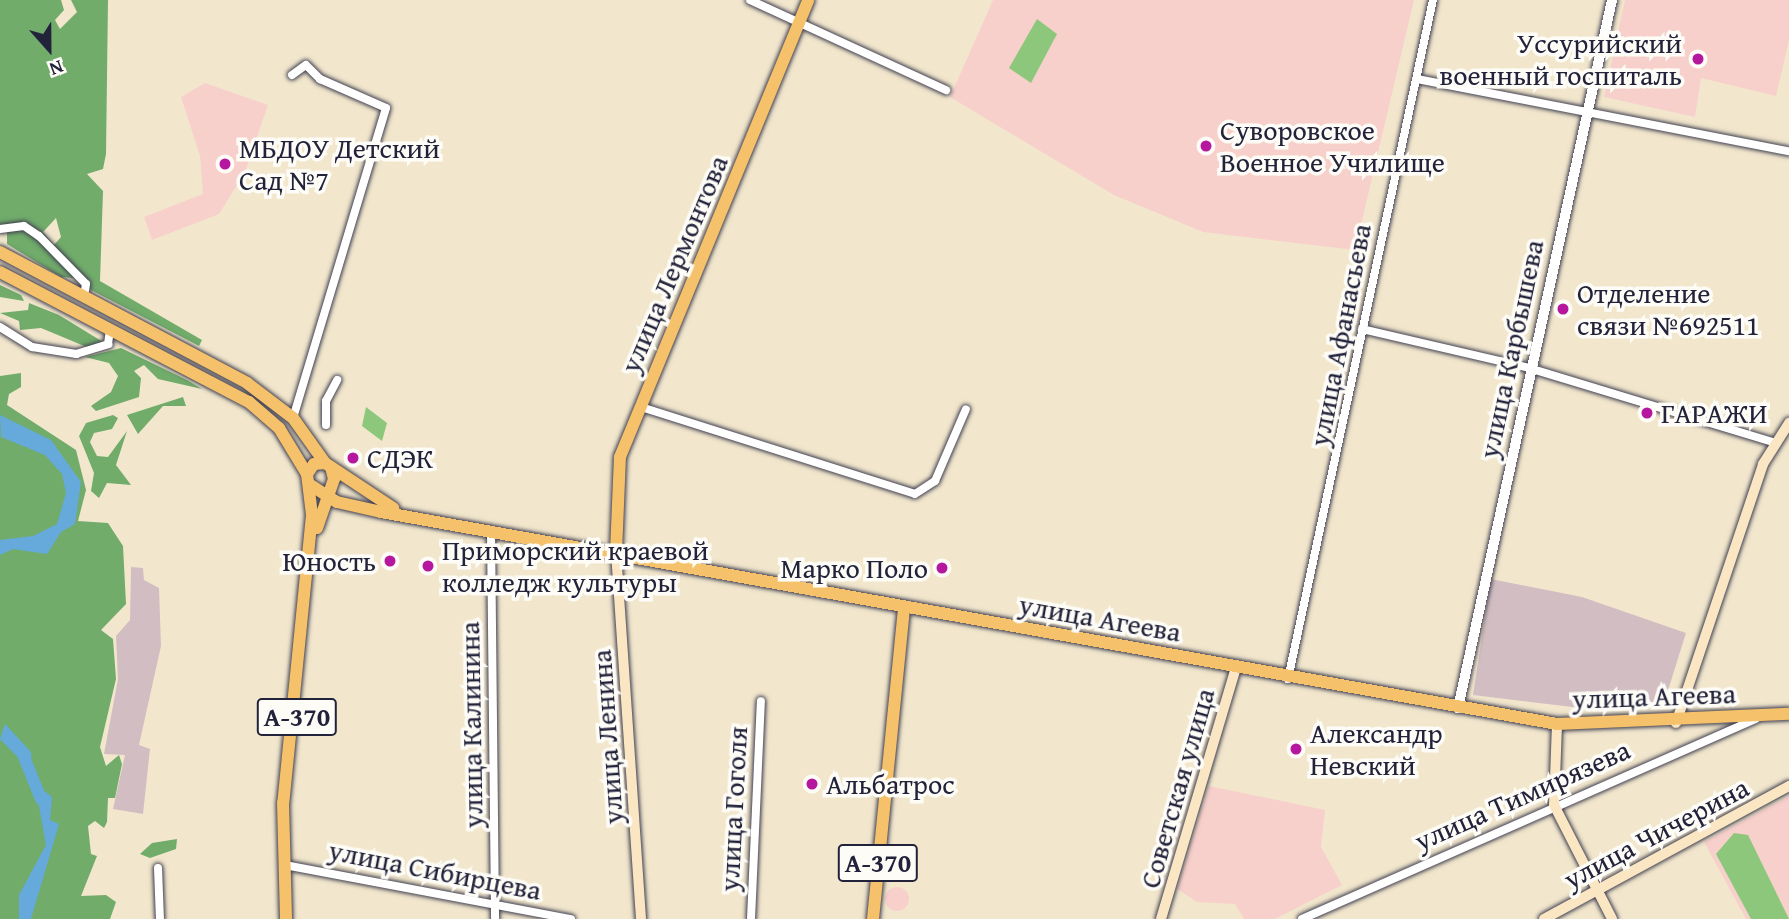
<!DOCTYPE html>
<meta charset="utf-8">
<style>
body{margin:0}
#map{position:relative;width:1789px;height:919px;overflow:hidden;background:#f2e7cd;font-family:"Gentium Book Plus",serif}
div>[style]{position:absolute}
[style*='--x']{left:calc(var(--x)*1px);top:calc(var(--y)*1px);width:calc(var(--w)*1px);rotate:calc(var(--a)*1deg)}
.built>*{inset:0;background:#f7d0cb}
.round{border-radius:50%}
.industrial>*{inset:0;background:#d2bec2}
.green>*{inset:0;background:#8cc77b}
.forest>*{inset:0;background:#71ac6b}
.water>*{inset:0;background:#65aadb}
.river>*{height:12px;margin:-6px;padding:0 6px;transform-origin:6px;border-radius:6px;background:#65aadb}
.roads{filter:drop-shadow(0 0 2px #414051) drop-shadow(0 0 2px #414051)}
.minor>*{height:8px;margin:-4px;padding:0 4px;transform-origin:4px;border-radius:4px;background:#fff}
.tertiary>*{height:10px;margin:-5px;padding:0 5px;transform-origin:5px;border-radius:5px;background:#fff}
.secondary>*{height:10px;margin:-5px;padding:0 5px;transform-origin:5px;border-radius:5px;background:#fbe6c4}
.primary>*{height:12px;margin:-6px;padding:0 6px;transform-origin:6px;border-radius:6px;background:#f5c16b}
.trunk>*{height:12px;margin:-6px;padding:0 6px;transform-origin:6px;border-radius:6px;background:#f5c16b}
.dots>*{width:19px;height:19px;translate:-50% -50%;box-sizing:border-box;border:4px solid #fdfcf7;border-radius:50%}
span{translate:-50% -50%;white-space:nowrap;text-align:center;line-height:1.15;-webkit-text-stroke:7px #fdfcf7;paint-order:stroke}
.shield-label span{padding:2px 5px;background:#fdfcf7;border:2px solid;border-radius:5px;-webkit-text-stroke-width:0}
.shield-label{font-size:26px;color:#22223b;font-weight:700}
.poi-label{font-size:28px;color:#22223b}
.right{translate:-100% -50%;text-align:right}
.left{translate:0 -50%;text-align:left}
.street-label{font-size:28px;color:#22223b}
.north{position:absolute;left:14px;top:14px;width:70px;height:70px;-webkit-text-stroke:5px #fdfcf7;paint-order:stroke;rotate:159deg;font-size:19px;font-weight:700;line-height:28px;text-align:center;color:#22223b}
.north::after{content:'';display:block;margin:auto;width:24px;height:32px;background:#22223b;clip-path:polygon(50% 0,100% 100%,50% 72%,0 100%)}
</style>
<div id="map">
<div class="built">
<i style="clip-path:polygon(993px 0,1414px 0,1355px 250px,1203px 232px,1114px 195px,950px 97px)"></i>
<i style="clip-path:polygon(1625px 0,1789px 0,1789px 40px,1776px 96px,1701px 78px,1695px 117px,1604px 97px)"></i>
<i style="clip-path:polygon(205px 83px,268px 105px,245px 172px,219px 214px,152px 240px,144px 217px,203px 194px,200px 156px,181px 97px)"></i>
<i style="clip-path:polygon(1209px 786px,1325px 810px,1321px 847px,1342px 885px,1275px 919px,1244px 919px,1235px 904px,1197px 902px,1177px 889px)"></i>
<i style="clip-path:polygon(1789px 796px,1789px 919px,1746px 919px,1704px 842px)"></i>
<i class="round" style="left:885px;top:887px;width:24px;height:24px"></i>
</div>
<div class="industrial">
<i style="clip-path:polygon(131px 567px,143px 568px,144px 580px,159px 588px,161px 646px,139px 745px,150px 749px,143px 814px,113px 809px,125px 755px,104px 754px,118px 679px,116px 636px,130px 620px)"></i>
<i style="clip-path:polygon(1491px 579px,1582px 597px,1686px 633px,1664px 703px,1589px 709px,1473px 695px)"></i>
</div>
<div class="green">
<i style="clip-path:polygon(1037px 19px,1057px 34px,1031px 83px,1009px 68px)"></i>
<i style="clip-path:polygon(366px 407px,387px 423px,382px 441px,362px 426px)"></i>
<i style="clip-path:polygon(1734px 833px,1748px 835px,1789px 919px,1751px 919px,1716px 854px)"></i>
</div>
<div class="forest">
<i style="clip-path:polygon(evenodd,0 0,61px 0,64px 10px,55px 20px,60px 29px,77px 12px,71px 0,108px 0,106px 154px,103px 169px,87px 174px,103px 191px,100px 281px,202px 340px,199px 346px,91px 290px,85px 279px,61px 277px,7px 244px,7px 232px,0 228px,0 0,56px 218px,61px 237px,54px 245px,43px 232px,56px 218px)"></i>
<i style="clip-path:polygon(0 285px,21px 295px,24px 301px,0 297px)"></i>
<i style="clip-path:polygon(29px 303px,59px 315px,103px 342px,89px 348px,41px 328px,20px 330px,19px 321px,0 313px,28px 310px)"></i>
<i style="clip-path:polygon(121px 348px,187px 380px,202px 389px,158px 379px,144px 365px,134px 371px,141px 378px,139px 397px,96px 411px,91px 406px,111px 392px,118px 376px,109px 363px,85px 357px)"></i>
<i style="clip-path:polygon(21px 373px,21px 387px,9px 394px,7px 405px,76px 450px,86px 490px,78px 521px,108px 523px,123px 546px,126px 604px,101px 630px,113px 639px,116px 679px,100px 747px,106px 766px,119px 755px,122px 764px,115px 798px,108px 798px,107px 822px,104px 828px,95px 821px,88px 826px,91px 854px,97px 856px,81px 896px,106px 895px,116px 902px,110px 919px,0 919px,0 376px)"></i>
<i style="clip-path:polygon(183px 397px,186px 406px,163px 406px,138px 434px,127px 415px)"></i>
<i style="clip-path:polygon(113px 415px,118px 418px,112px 429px,94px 433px,90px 442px,97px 456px,108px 457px,127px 431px,116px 465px,131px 485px,107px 483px,99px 498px,91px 491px,94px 473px,79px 436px,86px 423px)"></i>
<i style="clip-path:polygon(177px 839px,176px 849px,150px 858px,140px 854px,152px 843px)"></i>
</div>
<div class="water">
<i style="clip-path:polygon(0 415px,51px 440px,81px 482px,75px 524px,61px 532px,47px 554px,13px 549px,0 555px,0 540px,33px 536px,57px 524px,66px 493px,62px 474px,45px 455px,1px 437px)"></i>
<i style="clip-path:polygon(5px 724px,31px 752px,32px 772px,0 739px)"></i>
<i style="clip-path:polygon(35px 784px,52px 797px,50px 820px,59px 824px,31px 919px,19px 919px,19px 895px,46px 845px)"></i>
</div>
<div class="river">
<i style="--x:24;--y:757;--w:45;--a:68"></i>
</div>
<div class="roads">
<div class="minor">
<i style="--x:750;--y:0;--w:216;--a:24.7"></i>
<i style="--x:292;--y:75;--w:17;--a:-36"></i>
<i style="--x:306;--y:65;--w:20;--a:45"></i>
<i style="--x:320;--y:79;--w:72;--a:23.7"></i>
<i style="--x:386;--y:108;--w:324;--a:106.7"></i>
<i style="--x:1417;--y:79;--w:379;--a:11"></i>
<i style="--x:0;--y:229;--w:24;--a:-7"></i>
<i style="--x:24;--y:226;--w:18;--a:34"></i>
<i style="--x:39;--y:236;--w:67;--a:45.6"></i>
<i style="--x:86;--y:284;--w:13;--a:99"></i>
<i style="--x:0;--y:327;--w:38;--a:32"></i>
<i style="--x:32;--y:347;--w:45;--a:9"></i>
<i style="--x:76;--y:354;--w:34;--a:-17"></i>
<i style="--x:108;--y:344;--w:15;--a:-82"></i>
<i style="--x:1362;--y:329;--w:171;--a:13.1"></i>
<i style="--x:1529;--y:368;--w:255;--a:16.9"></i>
<i style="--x:641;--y:407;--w:287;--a:17.6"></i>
<i style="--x:915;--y:494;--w:24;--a:-33"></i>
<i style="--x:935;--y:481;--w:78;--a:-66.7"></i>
<i style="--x:326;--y:425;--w:24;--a:-90"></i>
<i style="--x:326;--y:401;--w:24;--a:-62"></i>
<i style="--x:491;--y:531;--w:388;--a:89.4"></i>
<i style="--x:1288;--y:679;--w:694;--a:-77.95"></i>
<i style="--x:290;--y:866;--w:286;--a:10.7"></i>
<i style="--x:158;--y:868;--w:51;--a:87.8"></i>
<i style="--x:751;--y:919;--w:218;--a:-87.4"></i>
<i style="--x:1302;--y:919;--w:496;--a:-23.8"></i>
</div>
<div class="tertiary">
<i style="--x:1458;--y:708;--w:725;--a:-77.73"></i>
</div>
<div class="secondary">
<i style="--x:616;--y:552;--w:368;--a:86.1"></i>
<i style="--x:1676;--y:723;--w:273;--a:-71.4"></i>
<i style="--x:1763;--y:464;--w:49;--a:-57.6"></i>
<i style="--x:1557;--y:724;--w:81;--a:92.1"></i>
<i style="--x:1554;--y:805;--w:128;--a:63"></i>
<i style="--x:1161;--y:919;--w:260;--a:-73.4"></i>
<i style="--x:1544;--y:919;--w:279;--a:-28.5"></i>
</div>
<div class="primary">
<i style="--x:616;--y:552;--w:95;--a:-87.6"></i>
<i style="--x:620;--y:457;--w:494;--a:-67.6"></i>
<i style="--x:873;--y:919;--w:313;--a:-84.3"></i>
</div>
<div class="trunk">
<i style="--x:0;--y:252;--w:280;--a:27.9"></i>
<i style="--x:247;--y:383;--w:58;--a:37.3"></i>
<i style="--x:293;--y:418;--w:55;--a:54.6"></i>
<i style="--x:0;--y:272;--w:281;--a:27.6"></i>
<i style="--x:249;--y:402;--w:40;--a:41"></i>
<i style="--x:279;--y:428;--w:54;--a:58.7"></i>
<i style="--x:307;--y:474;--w:41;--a:83"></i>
<i style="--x:312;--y:515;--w:289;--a:95.7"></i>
<i style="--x:283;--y:803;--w:116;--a:88.5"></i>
<i style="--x:307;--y:474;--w:12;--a:-55"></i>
<i style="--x:314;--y:464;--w:11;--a:-5"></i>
<i style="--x:325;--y:463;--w:82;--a:33.5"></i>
<i style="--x:309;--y:484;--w:33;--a:33"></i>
<i style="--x:337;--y:502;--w:45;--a:12.8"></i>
<i style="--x:381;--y:512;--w:1195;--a:10.22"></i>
<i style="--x:1557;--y:724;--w:232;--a:-2.5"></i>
<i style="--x:317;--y:528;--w:52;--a:-70.9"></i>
<i style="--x:334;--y:479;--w:12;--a:-104"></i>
</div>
</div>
<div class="dots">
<i style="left:1698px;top:59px;background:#b5179e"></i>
<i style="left:1206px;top:146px;background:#b5179e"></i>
<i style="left:225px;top:164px;background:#b5179e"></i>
<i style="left:1563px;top:309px;background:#b5179e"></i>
<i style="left:1647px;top:413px;background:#b5179e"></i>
<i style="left:353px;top:458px;background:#b5179e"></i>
<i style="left:390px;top:561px;background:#b5179e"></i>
<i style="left:428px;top:566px;background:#b5179e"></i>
<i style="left:942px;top:568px;background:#b5179e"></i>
<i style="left:1296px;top:749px;background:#b5179e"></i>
<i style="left:812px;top:784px;background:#b5179e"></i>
</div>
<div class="shield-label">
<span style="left:297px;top:717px">А-370</span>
<span style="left:878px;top:863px">А-370</span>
</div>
<div class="poi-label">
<span class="right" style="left:1682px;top:59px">Уссурийский<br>военный госпиталь</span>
<span class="left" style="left:1220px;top:146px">Суворовское<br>Военное Училище</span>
<span class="left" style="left:239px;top:164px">МБДОУ Детский<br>Сад №7</span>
<span class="left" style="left:1577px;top:309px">Отделение<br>связи №692511</span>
<span class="left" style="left:1661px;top:413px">ГАРАЖИ</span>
<span class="left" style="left:367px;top:458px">СДЭК</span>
<span class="left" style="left:442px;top:566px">Приморский краевой<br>колледж культуры</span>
<span class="right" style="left:376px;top:561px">Юность</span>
<span class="right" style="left:928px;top:568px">Марко Поло</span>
<span class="left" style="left:1310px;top:749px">Александр<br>Невский</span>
<span class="left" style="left:826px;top:784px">Альбатрос</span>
</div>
<div class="street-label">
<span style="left:674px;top:264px;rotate:-67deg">улица Лермонтова</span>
<span style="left:1340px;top:335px;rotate:-79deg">улица Афанасьева</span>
<span style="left:1511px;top:349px;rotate:-78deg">улица Карбышева</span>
<span style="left:1100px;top:618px;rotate:10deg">улица Агеева</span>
<span style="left:1654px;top:696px;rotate:-2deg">улица Агеева</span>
<span style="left:471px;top:725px;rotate:-91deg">улица Калинина</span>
<span style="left:607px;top:737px;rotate:-94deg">улица Ленина</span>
<span style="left:1177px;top:788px;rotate:-74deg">Советская улица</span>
<span style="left:1522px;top:795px;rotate:-24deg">улица Тимирязева</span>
<span style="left:733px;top:809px;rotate:-87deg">улица Гоголя</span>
<span style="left:1656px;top:833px;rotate:-28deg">улица Чичерина</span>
<span style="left:435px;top:870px;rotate:11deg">улица Сибирцева</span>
</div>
<div class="north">N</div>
</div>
